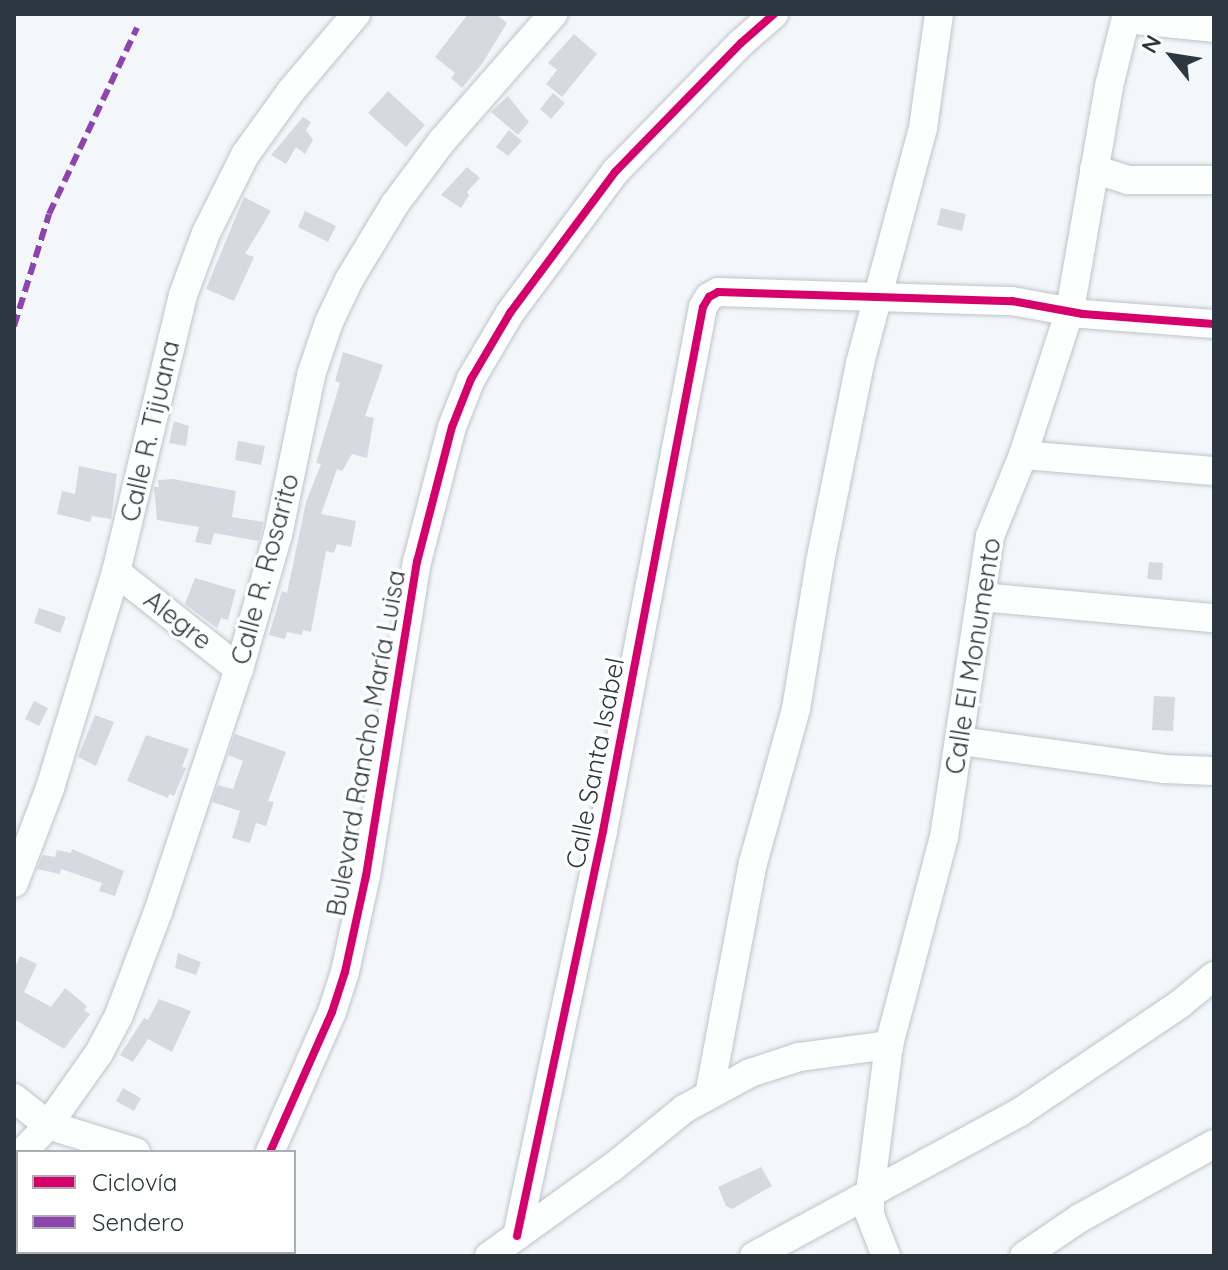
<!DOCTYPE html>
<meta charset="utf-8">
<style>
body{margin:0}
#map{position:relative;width:1228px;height:1270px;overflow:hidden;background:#f4f7fa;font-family:Quicksand,sans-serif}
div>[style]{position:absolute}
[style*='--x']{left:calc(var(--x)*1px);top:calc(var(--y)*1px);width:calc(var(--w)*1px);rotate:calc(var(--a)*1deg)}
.building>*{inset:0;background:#d6d9e0}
.roads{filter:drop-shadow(0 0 2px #bec4cb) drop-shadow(0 0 2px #bec4cb)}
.minor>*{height:28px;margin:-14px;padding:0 14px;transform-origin:14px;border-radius:14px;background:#fdfefe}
.quiet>*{height:6px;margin-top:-3px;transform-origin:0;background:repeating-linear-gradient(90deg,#8e44ad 0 12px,transparent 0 18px)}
.cycleway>*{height:8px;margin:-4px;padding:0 4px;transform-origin:4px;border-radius:4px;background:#d6006c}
span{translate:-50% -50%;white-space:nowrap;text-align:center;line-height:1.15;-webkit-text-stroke:7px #fff;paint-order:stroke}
.street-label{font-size:26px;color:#2c3740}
.frame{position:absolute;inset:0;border:16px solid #2c3740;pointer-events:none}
.legend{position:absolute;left:16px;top:1150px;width:280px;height:104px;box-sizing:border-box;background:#fff;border:2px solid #abafb3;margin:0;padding:10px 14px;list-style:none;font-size:24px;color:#2c3740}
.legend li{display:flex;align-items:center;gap:16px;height:40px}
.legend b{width:40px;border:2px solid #abafb3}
.north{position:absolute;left:1132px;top:16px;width:80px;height:80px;-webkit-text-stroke:6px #fff;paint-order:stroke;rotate:300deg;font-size:22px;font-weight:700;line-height:32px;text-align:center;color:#2c3740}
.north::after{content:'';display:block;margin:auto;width:28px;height:36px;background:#2c3740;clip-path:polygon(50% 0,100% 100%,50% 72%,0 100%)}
</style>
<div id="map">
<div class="building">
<i style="clip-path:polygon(468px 14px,496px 14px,507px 23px,482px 64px,462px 88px,451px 78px,455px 73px,435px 57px)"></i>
<i style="clip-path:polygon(574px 34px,597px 54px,562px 97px,546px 84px,557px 70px,548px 63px)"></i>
<i style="clip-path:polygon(388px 91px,425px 125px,406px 147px,368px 113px)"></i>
<i style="clip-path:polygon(553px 93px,565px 103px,551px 119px,540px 109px)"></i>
<i style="clip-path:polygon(508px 96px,529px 122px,518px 135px,491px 112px)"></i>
<i style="clip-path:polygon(303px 117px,311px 122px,306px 130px,313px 140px,305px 154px,296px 147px,286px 164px,271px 155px)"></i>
<i style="clip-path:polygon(509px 130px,522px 141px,508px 156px,496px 147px)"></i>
<i style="clip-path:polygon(467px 167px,480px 178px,467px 192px,469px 195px,461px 208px,441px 195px)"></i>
<i style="clip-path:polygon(244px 197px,271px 211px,245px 254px,254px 257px,234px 301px,206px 289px)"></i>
<i style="clip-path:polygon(941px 208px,966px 214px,962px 231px,937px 225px)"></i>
<i style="clip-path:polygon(305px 211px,336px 226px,328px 242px,298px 227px)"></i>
<i style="clip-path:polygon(343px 352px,383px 365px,365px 416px,374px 418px,367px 458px,352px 454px,342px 471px,337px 469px,321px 514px,356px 521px,351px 547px,337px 544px,334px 553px,326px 551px,311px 632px,303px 630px,302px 635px,287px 632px,285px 639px,269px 635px,282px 591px,287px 593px,306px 502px,321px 464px,316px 463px,340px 383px,335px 381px)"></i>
<i style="clip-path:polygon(174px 421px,189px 426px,186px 446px,169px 443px)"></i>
<i style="clip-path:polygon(238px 441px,265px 446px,261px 465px,235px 460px)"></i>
<i style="clip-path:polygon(79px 466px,117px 474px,111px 519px,92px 516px,90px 522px,57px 514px,62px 491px,75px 494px)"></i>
<i style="clip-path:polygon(173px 479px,236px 491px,232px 517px,263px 522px,259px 541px,214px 533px,211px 545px,195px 542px,199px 527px,157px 520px,154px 487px,159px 487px,158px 480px)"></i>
<i style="clip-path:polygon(1149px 562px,1163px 563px,1162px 580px,1147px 579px)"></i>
<i style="clip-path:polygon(195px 578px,236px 590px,228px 620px,221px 618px,217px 628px,185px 604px)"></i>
<i style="clip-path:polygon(39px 608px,66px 617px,60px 633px,34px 623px)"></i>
<i style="clip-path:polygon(1154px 696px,1175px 697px,1173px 731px,1152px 730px)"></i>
<i style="clip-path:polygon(34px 701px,48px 708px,39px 726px,25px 719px)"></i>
<i style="clip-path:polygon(95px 715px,114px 722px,96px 766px,78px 757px)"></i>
<i style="clip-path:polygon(235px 734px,286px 752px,268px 801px,274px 802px,266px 826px,256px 823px,250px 843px,232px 838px,240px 811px,212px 802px,218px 785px,233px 789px,243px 761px,228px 755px)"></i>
<i style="clip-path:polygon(146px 735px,189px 749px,182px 767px,186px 768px,174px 796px,169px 794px,168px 798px,127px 781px)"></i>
<i style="clip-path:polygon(72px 849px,124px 871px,115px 896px,99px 891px,102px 883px,61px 869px,60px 874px,37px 869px,43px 855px,55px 857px,57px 850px,71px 853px)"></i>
<i style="clip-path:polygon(178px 953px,201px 962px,196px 975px,175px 968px)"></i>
<i style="clip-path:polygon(20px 956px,37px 964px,24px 992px,51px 1007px,65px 988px,87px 1006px,84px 1010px,90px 1014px,64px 1049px,14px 1019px,14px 970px)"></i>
<i style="clip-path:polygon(159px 999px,191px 1011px,172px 1052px,148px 1039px,133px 1062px,120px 1055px,144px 1018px,148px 1020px)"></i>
<i style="clip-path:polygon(123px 1088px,141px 1098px,134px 1111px,116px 1101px)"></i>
<i style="clip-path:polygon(761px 1167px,772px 1186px,732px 1209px,726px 1206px,718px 1187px)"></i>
</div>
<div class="roads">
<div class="minor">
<i style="--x:1126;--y:19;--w:88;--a:5.8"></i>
<i style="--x:1094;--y:169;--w:36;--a:18"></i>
<i style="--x:1128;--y:180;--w:86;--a:0"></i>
<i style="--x:1023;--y:455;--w:192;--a:4.8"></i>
<i style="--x:116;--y:572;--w:157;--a:38.3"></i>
<i style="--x:981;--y:597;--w:234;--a:5.2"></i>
<i style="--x:960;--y:741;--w:206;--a:7.8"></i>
<i style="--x:1164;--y:769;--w:50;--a:2.3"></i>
<i style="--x:14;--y:883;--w:102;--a:-69.2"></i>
<i style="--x:50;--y:788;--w:226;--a:-73"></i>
<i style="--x:116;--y:572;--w:285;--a:-76.4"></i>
<i style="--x:183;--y:295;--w:66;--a:-69.6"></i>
<i style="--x:206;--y:233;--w:87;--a:-63.4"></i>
<i style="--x:245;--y:155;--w:79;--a:-54.3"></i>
<i style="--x:291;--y:91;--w:101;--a:-49.8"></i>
<i style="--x:709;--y:1095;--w:236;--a:-79.3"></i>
<i style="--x:753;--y:863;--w:160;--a:-74.4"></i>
<i style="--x:796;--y:709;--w:149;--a:-80.7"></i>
<i style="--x:820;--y:562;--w:203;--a:-78.6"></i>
<i style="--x:860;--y:363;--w:243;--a:-75"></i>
<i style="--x:923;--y:128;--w:115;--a:-82"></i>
<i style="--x:14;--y:1098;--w:43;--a:38.5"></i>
<i style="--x:48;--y:1125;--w:92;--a:17.1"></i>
<i style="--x:23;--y:1152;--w:37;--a:-47"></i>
<i style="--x:48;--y:1125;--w:88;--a:-54.7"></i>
<i style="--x:99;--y:1053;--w:43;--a:-62.2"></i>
<i style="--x:119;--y:1015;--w:110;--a:-69.3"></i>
<i style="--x:158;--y:912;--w:256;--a:-71.6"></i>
<i style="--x:239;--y:669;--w:140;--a:-73.8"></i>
<i style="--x:278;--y:535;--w:163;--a:-78.3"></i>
<i style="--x:311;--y:375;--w:56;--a:-71.2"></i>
<i style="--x:329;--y:322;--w:47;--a:-64.5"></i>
<i style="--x:349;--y:280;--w:89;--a:-58.8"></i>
<i style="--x:395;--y:204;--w:79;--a:-53.3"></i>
<i style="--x:442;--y:141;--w:169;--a:-48.8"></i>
<i style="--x:270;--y:1152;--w:153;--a:-66.1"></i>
<i style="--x:332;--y:1012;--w:42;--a:-72"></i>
<i style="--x:345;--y:972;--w:98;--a:-77.7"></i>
<i style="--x:366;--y:876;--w:318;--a:-80.8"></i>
<i style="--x:417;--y:562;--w:139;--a:-75.5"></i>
<i style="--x:452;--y:427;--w:52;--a:-68.4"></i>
<i style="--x:471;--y:379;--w:77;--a:-59.4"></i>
<i style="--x:510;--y:313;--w:176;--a:-53.3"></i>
<i style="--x:615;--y:172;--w:180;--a:-45.7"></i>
<i style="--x:741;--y:43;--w:44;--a:-41.3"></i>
<i style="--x:517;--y:1236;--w:414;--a:-78"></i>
<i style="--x:603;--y:831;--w:533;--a:-79.2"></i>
<i style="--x:703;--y:307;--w:12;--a:-59"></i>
<i style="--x:709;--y:297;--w:10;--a:-29"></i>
<i style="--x:718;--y:292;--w:294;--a:1.8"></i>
<i style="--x:1012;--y:301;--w:72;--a:10.4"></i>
<i style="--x:1083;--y:314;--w:131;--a:4.4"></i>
<i style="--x:205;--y:1256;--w:4;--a:-63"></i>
<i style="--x:228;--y:1256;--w:4;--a:-63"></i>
<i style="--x:489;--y:1256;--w:153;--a:-35.7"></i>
<i style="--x:613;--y:1167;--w:92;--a:-39.2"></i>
<i style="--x:684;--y:1109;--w:75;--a:-28.6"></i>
<i style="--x:750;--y:1073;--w:52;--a:-18.1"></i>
<i style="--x:799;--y:1057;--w:91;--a:-7.6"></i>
<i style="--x:754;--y:1256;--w:302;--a:-28.4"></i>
<i style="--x:1020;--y:1112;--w:193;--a:-34"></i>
<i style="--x:1180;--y:1004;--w:44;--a:-39.5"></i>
<i style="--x:886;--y:1256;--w:44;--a:-111.3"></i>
<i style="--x:870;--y:1215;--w:22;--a:-90"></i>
<i style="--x:870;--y:1193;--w:149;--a:-82.7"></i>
<i style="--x:889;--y:1045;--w:215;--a:-75.2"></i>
<i style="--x:944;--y:837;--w:304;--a:-81.3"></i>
<i style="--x:990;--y:536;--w:87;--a:-67.8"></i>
<i style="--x:1023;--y:455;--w:152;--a:-72"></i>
<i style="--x:1070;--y:310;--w:227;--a:-80.1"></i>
<i style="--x:1109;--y:86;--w:74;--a:-76"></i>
<i style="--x:1024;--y:1256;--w:68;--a:-34.2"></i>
<i style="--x:1080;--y:1218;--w:153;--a:-28.9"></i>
</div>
</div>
<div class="quiet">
<i style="--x:14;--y:326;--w:117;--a:-72.6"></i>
<i style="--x:49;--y:214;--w:206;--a:-64.7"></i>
</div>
<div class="cycleway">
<i style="--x:270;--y:1152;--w:153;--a:-66.1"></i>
<i style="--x:332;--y:1012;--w:42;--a:-72"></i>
<i style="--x:345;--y:972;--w:98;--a:-77.7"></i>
<i style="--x:366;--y:876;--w:318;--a:-80.8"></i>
<i style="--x:417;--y:562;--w:139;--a:-75.5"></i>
<i style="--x:452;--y:427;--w:52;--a:-68.4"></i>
<i style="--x:471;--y:379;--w:77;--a:-59.4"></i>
<i style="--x:510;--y:313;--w:176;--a:-53.3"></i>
<i style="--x:615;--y:172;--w:180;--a:-45.7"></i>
<i style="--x:741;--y:43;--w:44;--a:-41.3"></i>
<i style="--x:517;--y:1236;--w:414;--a:-78"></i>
<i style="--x:603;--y:831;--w:533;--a:-79.2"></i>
<i style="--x:703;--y:307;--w:12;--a:-59"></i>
<i style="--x:709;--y:297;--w:10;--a:-29"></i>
<i style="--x:718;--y:292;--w:294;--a:1.8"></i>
<i style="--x:1012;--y:301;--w:72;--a:10.4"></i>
<i style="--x:1083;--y:314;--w:131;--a:4.4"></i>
</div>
<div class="street-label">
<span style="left:150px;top:431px;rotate:-77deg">Calle R. Tijuana</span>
<span style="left:265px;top:569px;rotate:-75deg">Calle R. Rosarito</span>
<span style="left:178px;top:620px;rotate:38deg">Alegre</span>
<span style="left:973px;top:656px;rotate:-81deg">Calle El Monumento</span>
<span style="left:366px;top:743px;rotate:-80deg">Bulevard Rancho María Luisa</span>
<span style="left:595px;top:763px;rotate:-79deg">Calle Santa Isabel</span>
</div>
<div class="frame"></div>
<ul class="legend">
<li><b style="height:10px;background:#d6006c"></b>Ciclovía</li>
<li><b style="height:10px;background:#8e44ad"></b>Sendero</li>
</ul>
<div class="north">N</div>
</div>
